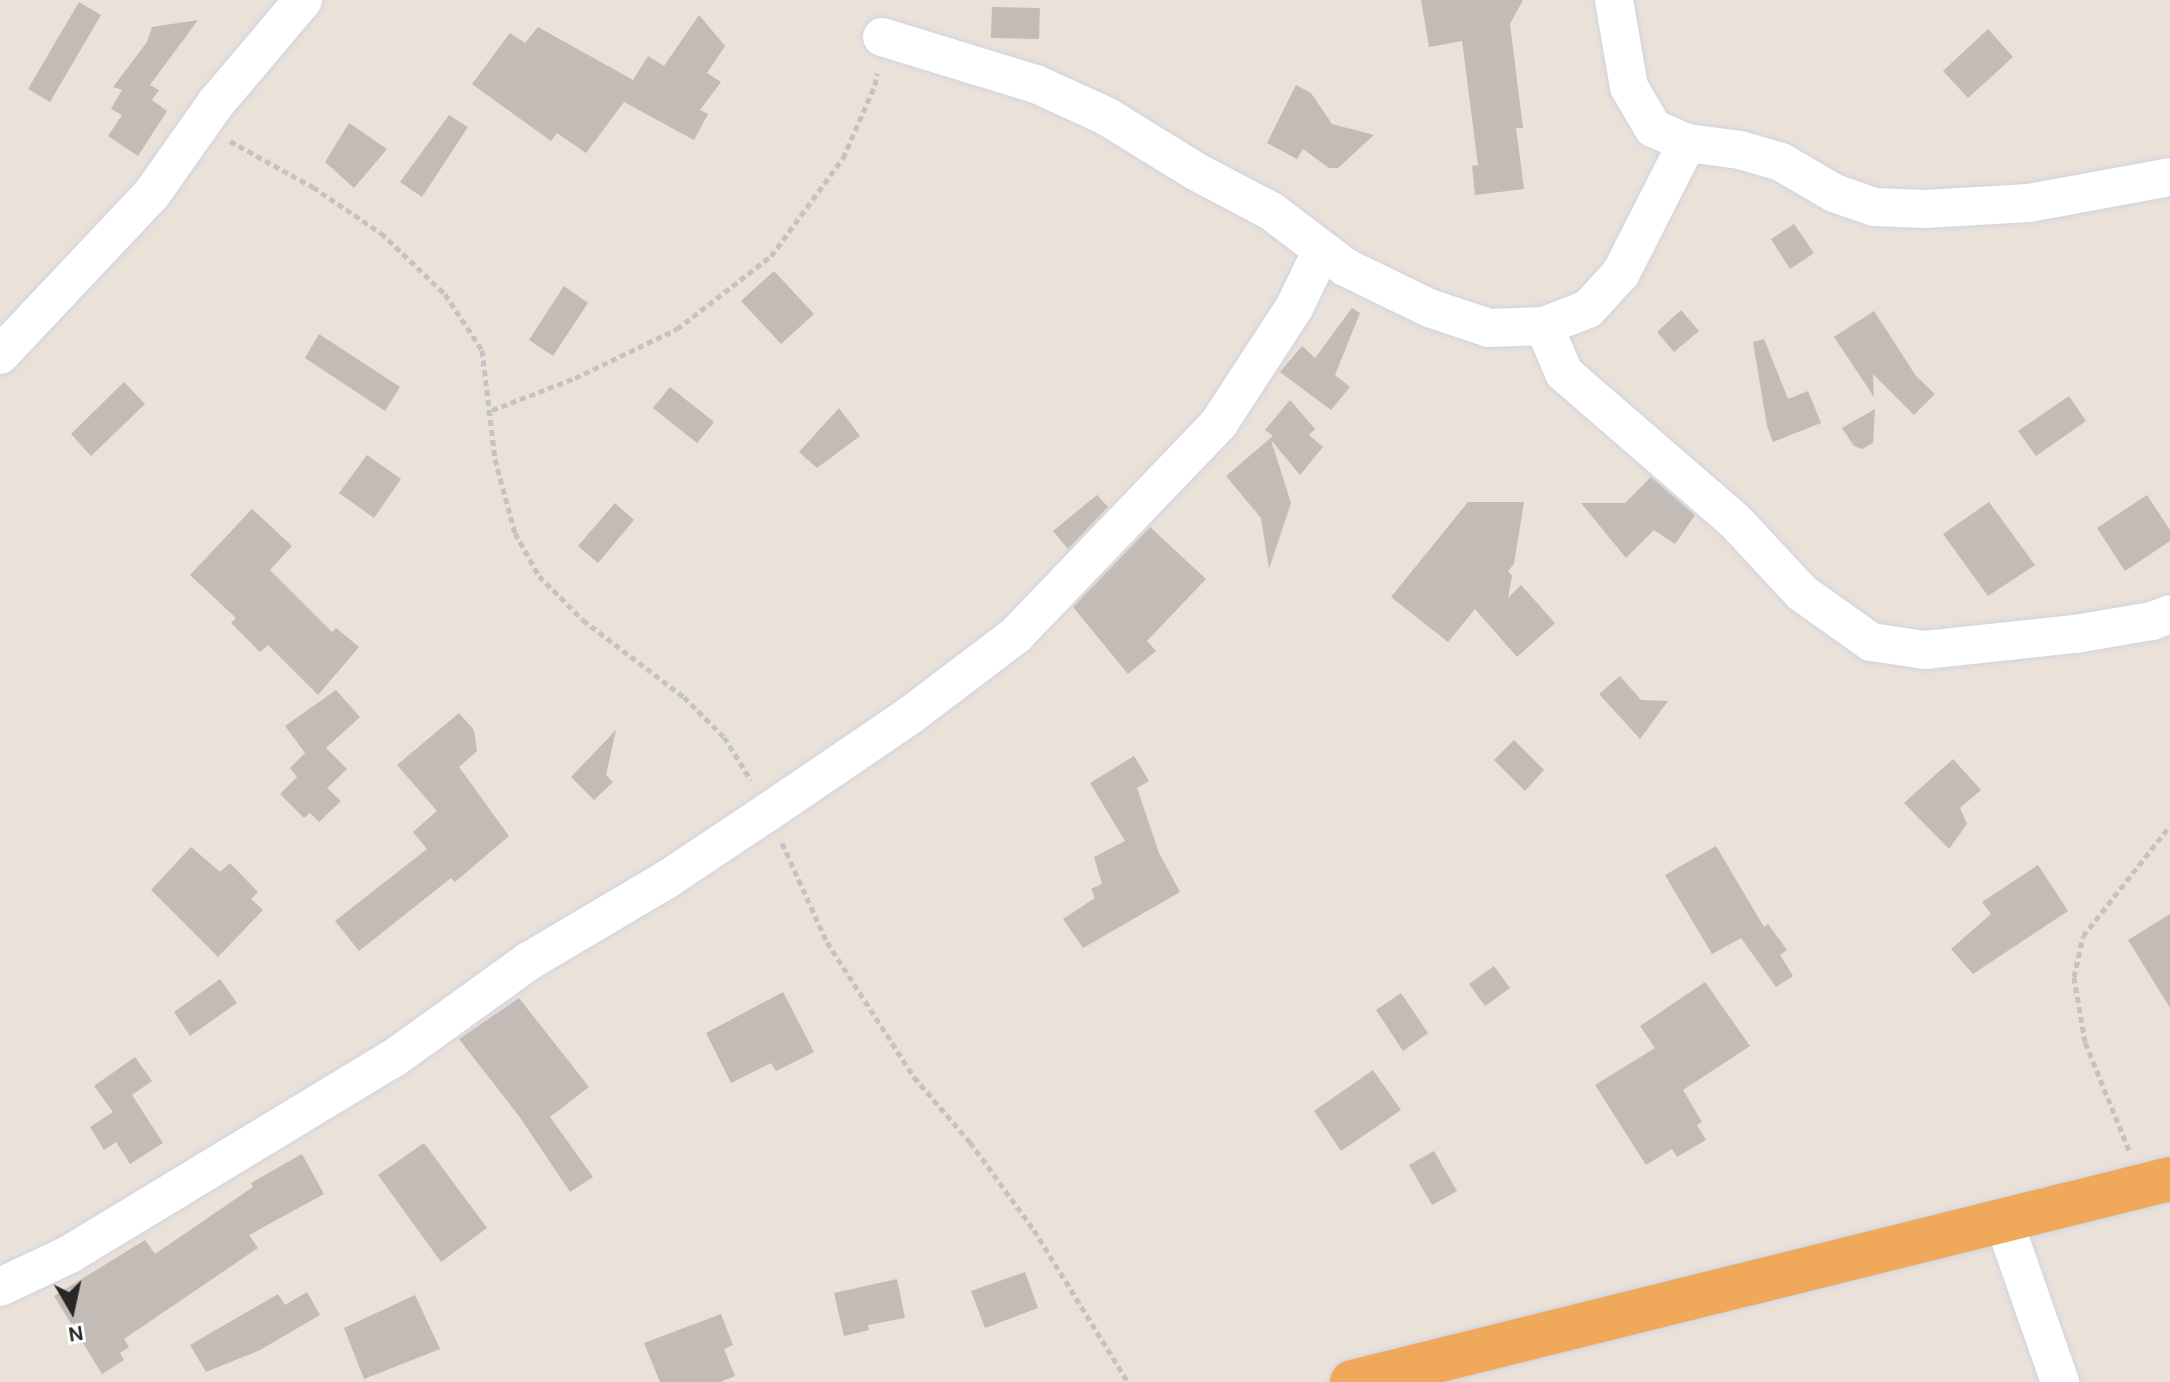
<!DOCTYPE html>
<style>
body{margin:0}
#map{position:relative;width:2170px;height:1382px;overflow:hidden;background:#eae1d9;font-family:Karla,sans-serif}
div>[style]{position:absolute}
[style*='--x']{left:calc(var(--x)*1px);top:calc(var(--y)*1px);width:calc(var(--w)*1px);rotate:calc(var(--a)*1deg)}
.building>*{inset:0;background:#c2bbb6}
.path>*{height:5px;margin-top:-2.5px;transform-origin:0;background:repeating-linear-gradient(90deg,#c3c3c3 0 6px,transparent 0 10px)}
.roads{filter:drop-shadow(0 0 2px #cfd3e0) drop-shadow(0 0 2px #cfd3e0)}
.minor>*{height:38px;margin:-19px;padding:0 19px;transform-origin:19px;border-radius:19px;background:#fff}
.trunk>*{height:44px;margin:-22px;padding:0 22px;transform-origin:22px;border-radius:22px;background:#f0a95a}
span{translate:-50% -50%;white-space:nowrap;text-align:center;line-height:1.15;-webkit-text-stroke:7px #fff;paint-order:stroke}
.north{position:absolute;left:32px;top:1270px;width:80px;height:80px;-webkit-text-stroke:6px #fff;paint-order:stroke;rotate:171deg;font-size:22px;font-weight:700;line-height:32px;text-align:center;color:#272727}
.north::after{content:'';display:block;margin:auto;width:28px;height:36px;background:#272727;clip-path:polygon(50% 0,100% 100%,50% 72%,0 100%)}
</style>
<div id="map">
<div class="building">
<i style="clip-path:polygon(1421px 0,1523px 0,1510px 24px,1523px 128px,1516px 128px,1524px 189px,1475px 195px,1472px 166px,1478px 165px,1462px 41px,1429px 47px)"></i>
<i style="clip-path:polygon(79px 2px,101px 15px,50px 102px,28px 89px)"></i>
<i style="clip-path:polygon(992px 7px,1040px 8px,1039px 39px,991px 38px)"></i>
<i style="clip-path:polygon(699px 15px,725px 46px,707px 73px,721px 82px,700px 110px,708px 114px,694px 140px,624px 102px,586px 153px,557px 133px,551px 141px,472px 84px,510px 33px,525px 43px,538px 27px,633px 80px,648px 56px,664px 66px)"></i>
<i style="clip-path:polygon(198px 20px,150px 85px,159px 90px,152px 100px,167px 111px,138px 156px,108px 136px,122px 115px,111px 109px,122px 90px,113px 87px,147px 42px,152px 27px)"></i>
<i style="clip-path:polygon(1988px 29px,2013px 57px,1968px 98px,1943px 71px)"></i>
<i style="clip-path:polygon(1296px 85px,1311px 93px,1332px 124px,1374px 135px,1338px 168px,1329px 168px,1303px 149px,1297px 159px,1267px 143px)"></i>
<i style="clip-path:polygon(449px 115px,468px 127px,422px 197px,400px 182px)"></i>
<i style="clip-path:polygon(349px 123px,387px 149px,354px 188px,325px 162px)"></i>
<i style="clip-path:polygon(1794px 224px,1814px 253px,1790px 269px,1771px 239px)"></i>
<i style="clip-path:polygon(774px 271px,814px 314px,781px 344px,741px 301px)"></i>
<i style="clip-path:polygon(564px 286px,588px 303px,553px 356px,529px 340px)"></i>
<i style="clip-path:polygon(1352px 308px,1360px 313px,1335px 375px,1350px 387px,1331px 410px,1280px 372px,1302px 346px,1315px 358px)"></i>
<i style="clip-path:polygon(1681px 310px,1699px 331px,1674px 352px,1657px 332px)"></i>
<i style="clip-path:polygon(1874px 311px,1916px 376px,1935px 394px,1914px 415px,1873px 374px,1874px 397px,1834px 337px)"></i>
<i style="clip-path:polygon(319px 334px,400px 387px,385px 411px,305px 358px)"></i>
<i style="clip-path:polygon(1764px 339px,1788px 399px,1808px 391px,1821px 423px,1773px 442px,1767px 426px,1753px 342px)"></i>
<i style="clip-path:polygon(124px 382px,145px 404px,91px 456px,71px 434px)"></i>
<i style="clip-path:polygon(670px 387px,714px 422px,697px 443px,653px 408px)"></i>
<i style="clip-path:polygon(2069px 396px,2086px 421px,2036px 456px,2018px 431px)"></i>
<i style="clip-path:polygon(1290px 400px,1315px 429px,1309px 435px,1323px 447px,1300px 475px,1271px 440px,1291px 503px,1269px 569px,1261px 518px,1226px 476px,1273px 436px,1265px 430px)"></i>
<i style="clip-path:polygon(839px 408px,860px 436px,817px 468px,799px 452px)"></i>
<i style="clip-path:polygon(1875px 409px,1873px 443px,1862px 449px,1854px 446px,1842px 428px)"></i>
<i style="clip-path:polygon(367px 455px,401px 479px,374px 518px,339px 493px)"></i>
<i style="clip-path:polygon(1651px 477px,1695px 515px,1675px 544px,1654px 530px,1626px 558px,1581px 503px,1625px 503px)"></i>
<i style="clip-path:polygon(1097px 495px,1108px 507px,1068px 549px,1053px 531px)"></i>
<i style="clip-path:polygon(2147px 495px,2170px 530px,2170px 541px,2125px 571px,2097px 528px)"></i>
<i style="clip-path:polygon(1468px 502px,1524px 502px,1514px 564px,1508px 571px,1512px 576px,1508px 598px,1521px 585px,1555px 623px,1517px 657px,1475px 609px,1448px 642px,1391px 597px)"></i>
<i style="clip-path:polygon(1989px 502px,2035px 565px,1988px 596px,1943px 534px)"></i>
<i style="clip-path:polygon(615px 503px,634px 520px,598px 563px,578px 546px)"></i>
<i style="clip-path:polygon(252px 509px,292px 546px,270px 570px,332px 632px,336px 628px,359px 647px,318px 695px,268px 645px,260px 652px,231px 623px,236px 618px,190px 575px)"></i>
<i style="clip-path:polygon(1150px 527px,1206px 579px,1147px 641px,1156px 651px,1128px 674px,1073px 607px)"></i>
<i style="clip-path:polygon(1620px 676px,1641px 700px,1668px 701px,1640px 739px,1599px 694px)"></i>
<i style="clip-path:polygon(336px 690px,360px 717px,326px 748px,347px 769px,327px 788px,341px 801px,319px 822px,310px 813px,304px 818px,280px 794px,297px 777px,290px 768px,305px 753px,285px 726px)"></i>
<i style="clip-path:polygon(459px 713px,474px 730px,477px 751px,459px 767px,509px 836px,455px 882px,451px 878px,359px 951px,335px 921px,427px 849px,413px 832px,437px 811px,397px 765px)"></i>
<i style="clip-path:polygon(616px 730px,606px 775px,613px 782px,594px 800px,571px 777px)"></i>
<i style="clip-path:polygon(1514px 740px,1544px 770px,1525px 791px,1494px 760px)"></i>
<i style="clip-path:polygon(1134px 756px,1149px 781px,1137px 788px,1159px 853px,1180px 892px,1083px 948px,1063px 919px,1095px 898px,1091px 889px,1102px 884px,1094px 857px,1125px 841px,1090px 783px)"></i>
<i style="clip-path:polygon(1953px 759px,1981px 790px,1960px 808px,1967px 824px,1949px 849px,1904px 803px)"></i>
<i style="clip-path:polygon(1716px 846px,1764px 927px,1768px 924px,1787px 950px,1780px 955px,1793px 976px,1776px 987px,1741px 938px,1712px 954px,1665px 875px)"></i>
<i style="clip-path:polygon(191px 847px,220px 872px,230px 863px,258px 892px,251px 899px,263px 910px,218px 957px,151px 890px)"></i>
<i style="clip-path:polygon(2038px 865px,2068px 911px,1973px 974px,1951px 949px,1991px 914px,1982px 902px)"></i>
<i style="clip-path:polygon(2170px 914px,2170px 1008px,2128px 940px)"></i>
<i style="clip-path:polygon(1494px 966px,1510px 988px,1485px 1006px,1469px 984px)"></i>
<i style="clip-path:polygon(220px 979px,237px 1003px,190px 1036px,174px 1012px)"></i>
<i style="clip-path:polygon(1705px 982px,1750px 1046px,1683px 1090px,1702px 1122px,1697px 1125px,1706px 1140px,1677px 1157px,1672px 1149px,1646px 1165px,1595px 1085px,1655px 1048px,1640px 1026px)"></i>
<i style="clip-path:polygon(783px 992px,814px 1052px,776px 1071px,771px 1063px,731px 1083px,706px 1033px)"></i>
<i style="clip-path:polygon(1401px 993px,1428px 1033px,1403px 1051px,1376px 1010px)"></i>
<i style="clip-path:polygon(519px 998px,589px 1087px,550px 1117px,593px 1177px,570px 1192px,519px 1116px,459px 1039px)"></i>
<i style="clip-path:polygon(135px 1057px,152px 1081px,132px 1095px,163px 1143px,130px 1164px,116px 1142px,104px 1150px,90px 1127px,113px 1112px,94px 1086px)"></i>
<i style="clip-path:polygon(1373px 1070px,1401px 1110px,1341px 1151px,1314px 1111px)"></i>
<i style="clip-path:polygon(424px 1143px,487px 1228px,441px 1262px,378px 1175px)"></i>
<i style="clip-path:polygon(1434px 1151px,1457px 1191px,1432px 1205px,1409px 1165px)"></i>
<i style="clip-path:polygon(302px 1154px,324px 1194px,249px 1235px,258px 1248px,124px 1339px,129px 1347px,120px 1353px,124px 1360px,102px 1374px,54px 1296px,145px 1240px,155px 1254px,253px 1187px,251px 1183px)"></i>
<i style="clip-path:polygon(1025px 1272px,1038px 1308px,985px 1328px,971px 1291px)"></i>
<i style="clip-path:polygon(897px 1279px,905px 1318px,868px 1325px,869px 1330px,844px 1336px,834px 1293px)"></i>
<i style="clip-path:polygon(307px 1292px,320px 1315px,260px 1350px,206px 1372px,190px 1345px,278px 1294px,285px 1305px)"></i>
<i style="clip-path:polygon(415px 1295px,440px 1349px,364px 1379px,344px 1328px)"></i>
<i style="clip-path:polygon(721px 1314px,733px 1345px,724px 1349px,735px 1376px,720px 1382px,660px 1382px,644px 1343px)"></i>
</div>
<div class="path">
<i style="--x:230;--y:141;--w:95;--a:29"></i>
<i style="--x:313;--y:187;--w:82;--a:34.1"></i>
<i style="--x:381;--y:233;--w:88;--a:43.6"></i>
<i style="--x:445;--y:294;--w:67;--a:56.5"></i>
<i style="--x:482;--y:350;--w:110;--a:83.2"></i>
<i style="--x:495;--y:459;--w:77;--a:74.9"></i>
<i style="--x:515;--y:533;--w:49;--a:60.8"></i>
<i style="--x:539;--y:576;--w:62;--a:45"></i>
<i style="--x:583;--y:620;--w:127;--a:37.3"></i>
<i style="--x:684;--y:697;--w:57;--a:45"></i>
<i style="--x:724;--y:737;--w:51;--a:57.9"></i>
<i style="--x:492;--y:410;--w:89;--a:-21.1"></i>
<i style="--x:575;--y:378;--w:113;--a:-25.7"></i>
<i style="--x:677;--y:329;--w:119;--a:-37.8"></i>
<i style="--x:771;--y:256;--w:122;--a:-53.7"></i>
<i style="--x:843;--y:158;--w:80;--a:-66.3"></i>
<i style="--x:875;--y:85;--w:12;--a:-81"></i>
<i style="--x:782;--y:843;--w:109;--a:65.6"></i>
<i style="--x:827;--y:942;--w:161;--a:57.2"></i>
<i style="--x:914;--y:1077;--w:86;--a:49.3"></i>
<i style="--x:970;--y:1142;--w:109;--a:54"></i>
<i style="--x:1034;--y:1230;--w:179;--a:58.3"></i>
<i style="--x:2129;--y:1150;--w:117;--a:-112.2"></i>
<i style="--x:2085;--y:1042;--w:66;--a:-99.6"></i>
<i style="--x:2074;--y:977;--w:42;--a:-77.6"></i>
<i style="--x:2083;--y:936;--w:140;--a:-51.7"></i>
</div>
<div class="roads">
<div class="minor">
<i style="--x:1614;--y:0;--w:88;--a:80.2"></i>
<i style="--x:1629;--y:87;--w:48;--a:59.7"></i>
<i style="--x:1653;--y:128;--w:37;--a:24"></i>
<i style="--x:1687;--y:143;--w:53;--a:7.5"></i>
<i style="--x:1740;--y:150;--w:43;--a:16.3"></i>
<i style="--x:1781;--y:162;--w:61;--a:30.3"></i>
<i style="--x:1834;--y:193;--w:42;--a:19.3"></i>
<i style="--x:1874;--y:207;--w:51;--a:2.2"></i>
<i style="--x:1925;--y:209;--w:104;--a:-3.3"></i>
<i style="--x:2029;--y:203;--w:143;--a:-10.4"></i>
<i style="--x:882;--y:37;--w:161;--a:17"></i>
<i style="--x:1036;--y:84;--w:77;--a:24.6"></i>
<i style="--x:1106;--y:116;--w:105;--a:31.7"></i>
<i style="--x:1195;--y:171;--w:86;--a:27.8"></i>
<i style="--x:1271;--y:211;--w:93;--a:37.1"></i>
<i style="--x:1345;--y:267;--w:93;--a:26"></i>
<i style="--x:1429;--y:308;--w:63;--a:18.4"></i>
<i style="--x:1489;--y:328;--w:55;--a:-2.1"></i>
<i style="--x:1544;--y:326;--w:47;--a:-21.1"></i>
<i style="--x:1588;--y:309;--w:49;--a:-47.5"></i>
<i style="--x:1621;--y:273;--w:146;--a:-63.1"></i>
<i style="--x:1544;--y:326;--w:51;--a:66.9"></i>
<i style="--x:1564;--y:373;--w:226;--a:40.9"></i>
<i style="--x:1735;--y:521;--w:98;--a:47.1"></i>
<i style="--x:1802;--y:593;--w:85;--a:35.4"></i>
<i style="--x:1871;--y:642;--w:55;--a:8.4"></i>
<i style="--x:1925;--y:650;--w:151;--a:-6.1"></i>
<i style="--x:2075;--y:634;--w:78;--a:-9.6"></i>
<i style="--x:2152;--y:621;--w:19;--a:-21"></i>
<i style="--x:0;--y:355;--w:220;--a:-46.7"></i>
<i style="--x:151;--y:195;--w:113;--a:-54.8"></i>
<i style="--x:216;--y:103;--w:135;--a:-49.8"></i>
<i style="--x:2004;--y:1222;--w:170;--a:70.7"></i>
<i style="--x:0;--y:1287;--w:77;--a:-25.2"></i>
<i style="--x:70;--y:1254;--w:379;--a:-31.2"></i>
<i style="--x:394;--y:1058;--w:166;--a:-35.7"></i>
<i style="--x:529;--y:961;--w:159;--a:-30.6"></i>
<i style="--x:666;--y:880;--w:123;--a:-33.7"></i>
<i style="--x:768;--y:812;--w:174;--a:-34.2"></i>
<i style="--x:912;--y:714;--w:131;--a:-37.2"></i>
<i style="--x:1016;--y:635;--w:294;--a:-46.2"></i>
<i style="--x:1219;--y:423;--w:137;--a:-56.9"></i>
<i style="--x:1294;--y:308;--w:64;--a:-64.2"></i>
</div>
<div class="trunk">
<i style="--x:1352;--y:1382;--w:843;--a:-13.94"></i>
</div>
</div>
<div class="north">N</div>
</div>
